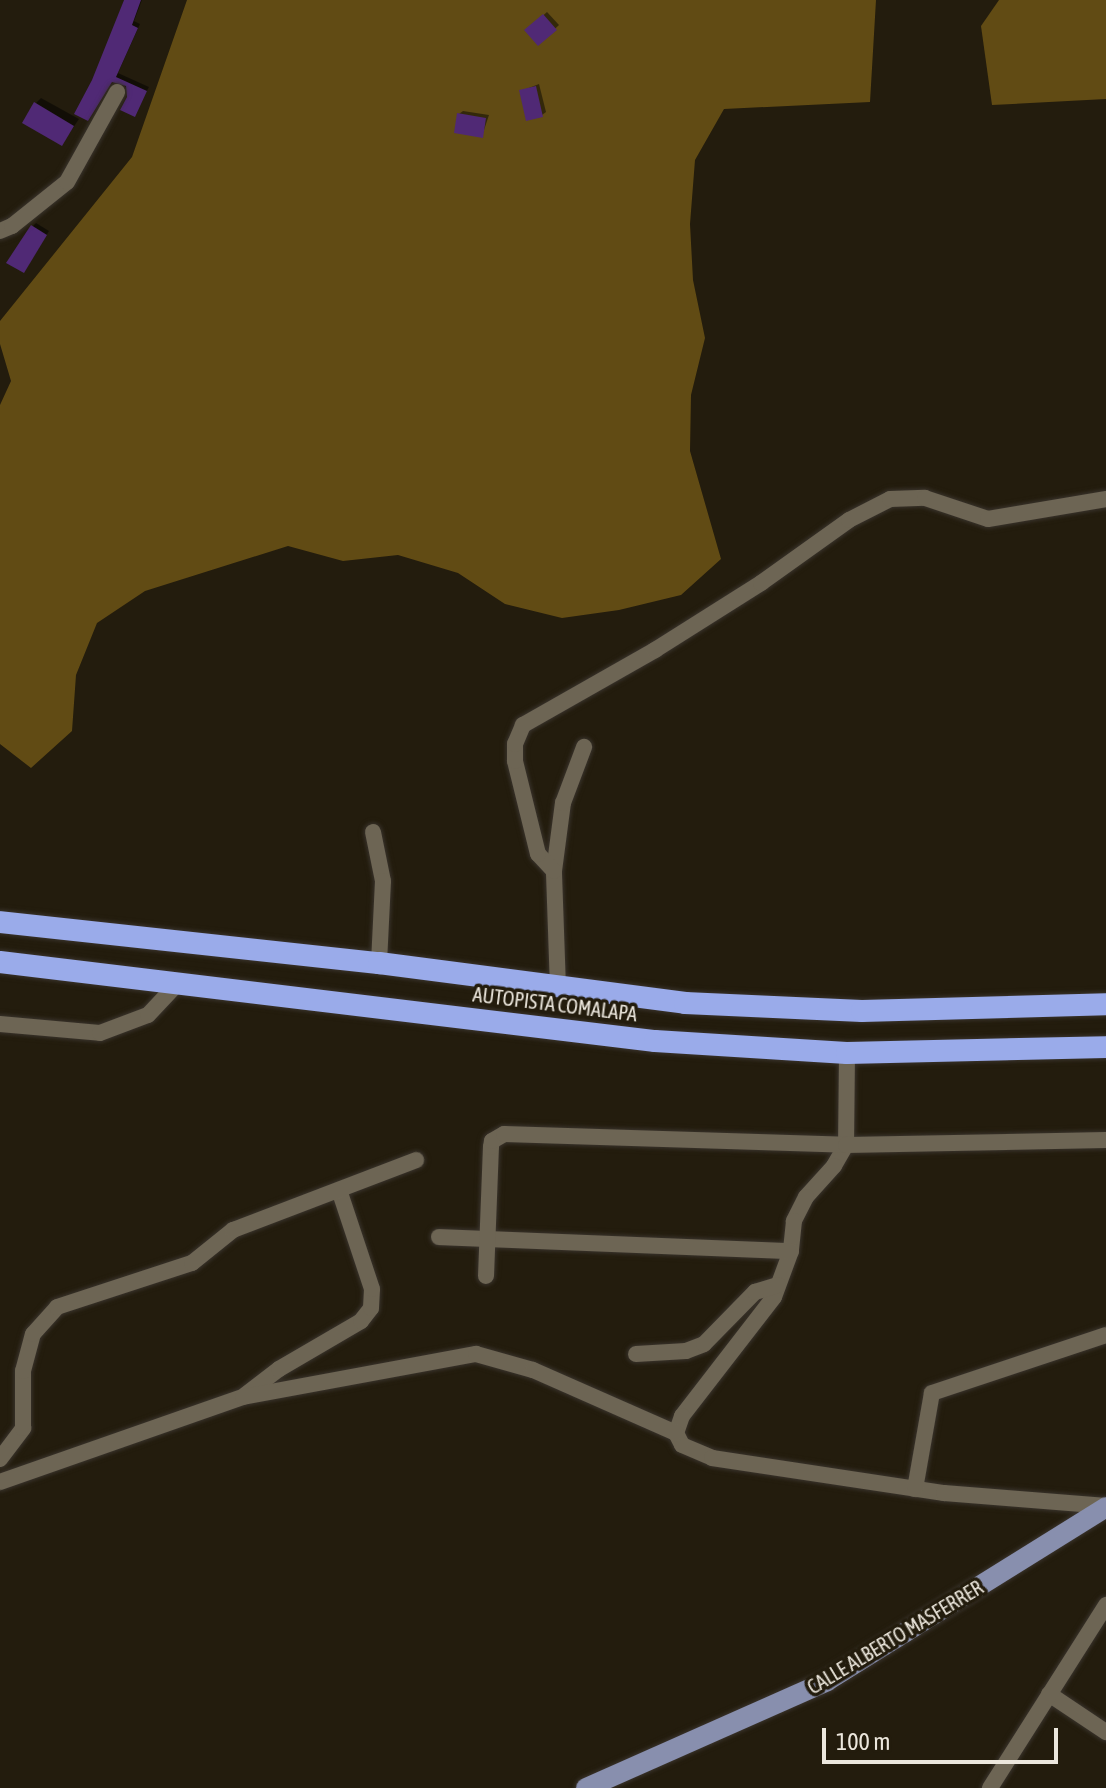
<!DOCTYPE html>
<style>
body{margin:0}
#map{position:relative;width:1106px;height:1788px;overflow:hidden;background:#231c0d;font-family:"Asap Condensed",sans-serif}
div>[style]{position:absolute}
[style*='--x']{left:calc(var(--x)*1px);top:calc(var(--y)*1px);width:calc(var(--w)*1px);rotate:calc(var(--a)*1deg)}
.forest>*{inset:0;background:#614b14}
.shadow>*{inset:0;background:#0007}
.building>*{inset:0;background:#502975}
.roads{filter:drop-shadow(0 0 2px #39332c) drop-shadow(0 0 2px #39332c)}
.minor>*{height:16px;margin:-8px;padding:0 8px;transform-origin:8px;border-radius:8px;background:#6d6554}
.major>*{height:20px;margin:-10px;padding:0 10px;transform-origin:10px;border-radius:10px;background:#888fae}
.highway>*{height:22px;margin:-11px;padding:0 11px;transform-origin:11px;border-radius:11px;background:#9aabea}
span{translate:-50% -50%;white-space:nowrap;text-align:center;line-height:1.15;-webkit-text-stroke:7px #231c0d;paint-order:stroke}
.street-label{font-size:20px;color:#ece7dd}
.scale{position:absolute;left:822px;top:1728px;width:236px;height:36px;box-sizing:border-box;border:4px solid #ece7dd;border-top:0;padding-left:10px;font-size:24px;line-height:28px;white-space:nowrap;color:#ece7dd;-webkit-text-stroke:6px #231c0d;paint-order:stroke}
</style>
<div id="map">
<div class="forest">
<i style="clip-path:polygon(187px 0,876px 0,870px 102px,724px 109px,695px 160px,690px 224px,693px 280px,705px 338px,691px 395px,690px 451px,721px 559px,681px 595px,619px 610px,562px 618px,505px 604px,458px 573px,398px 555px,343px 561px,288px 546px,145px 591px,97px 623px,76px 675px,72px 731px,31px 768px,0 744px,0 405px,11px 381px,0 344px,0 321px,132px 157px)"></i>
<i style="clip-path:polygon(999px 0,1106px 0,1106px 99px,992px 105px,981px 26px)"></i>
</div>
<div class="shadow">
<i style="clip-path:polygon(124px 0,142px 0,134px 21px,140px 24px,118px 73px,149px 87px,134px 115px,130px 91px,118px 79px,94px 81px)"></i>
<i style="clip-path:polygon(547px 12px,559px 25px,539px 44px,527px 30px)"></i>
<i style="clip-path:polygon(539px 84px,546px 112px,542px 115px,521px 91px)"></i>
<i style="clip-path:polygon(41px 98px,79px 119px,62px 144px,36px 103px)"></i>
<i style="clip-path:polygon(463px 111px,489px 115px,482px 136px,459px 114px)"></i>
<i style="clip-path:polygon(36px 223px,49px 231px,27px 267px,33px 226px)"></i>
</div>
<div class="building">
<i style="clip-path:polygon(124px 0,141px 0,132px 25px,138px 28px,116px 77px,147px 91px,135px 117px,120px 110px,127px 97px,126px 86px,112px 82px,88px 121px,74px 114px,92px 80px)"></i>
<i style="clip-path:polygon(543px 14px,557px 30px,538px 46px,524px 30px)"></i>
<i style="clip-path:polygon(536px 86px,543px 117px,526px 121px,519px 90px)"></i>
<i style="clip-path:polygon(34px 102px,74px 126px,62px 146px,22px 123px)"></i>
<i style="clip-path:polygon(457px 113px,486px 118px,483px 138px,454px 133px)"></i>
<i style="clip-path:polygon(31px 225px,47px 235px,24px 273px,6px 263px)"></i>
</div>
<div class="roads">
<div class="minor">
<i style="--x:0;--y:231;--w:13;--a:-23"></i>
<i style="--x:12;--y:226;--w:70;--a:-38.7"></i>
<i style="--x:67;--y:182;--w:103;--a:-60.9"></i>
<i style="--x:373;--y:832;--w:50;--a:78.5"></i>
<i style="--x:383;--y:881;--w:82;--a:92.8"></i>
<i style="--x:554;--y:871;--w:69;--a:-82.5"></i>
<i style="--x:563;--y:803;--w:60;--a:-69.4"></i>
<i style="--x:558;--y:988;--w:117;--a:-92"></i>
<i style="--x:554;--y:871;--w:23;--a:-133"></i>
<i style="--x:538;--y:854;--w:96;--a:-103.9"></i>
<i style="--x:515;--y:761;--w:17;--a:-90"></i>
<i style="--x:515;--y:744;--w:21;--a:-67"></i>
<i style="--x:523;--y:725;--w:152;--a:-29.6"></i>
<i style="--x:655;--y:650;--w:125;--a:-32.3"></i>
<i style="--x:761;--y:583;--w:108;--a:-35.6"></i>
<i style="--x:849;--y:520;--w:46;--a:-27.1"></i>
<i style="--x:890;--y:499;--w:35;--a:-2"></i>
<i style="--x:925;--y:498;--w:66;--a:18.4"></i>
<i style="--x:988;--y:519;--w:120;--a:-9.6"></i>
<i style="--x:0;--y:1024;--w:100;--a:5.1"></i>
<i style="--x:100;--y:1033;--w:51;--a:-20.6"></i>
<i style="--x:148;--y:1015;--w:45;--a:-46.8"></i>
<i style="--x:847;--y:1053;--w:92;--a:90.6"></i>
<i style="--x:846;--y:1145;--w:24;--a:120"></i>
<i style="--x:834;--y:1166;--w:42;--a:132.1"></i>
<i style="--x:806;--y:1197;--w:27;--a:117"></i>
<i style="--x:794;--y:1221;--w:30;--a:96"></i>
<i style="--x:791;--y:1251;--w:49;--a:110.3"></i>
<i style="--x:774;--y:1297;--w:150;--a:127.7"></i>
<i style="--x:682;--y:1416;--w:18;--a:109"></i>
<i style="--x:676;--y:1433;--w:13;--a:63"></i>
<i style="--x:682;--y:1445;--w:33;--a:23"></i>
<i style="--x:712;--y:1458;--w:235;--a:8.6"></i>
<i style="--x:944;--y:1493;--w:163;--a:4.6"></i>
<i style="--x:439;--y:1237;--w:352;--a:2.3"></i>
<i style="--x:486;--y:1276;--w:129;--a:-87.8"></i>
<i style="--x:491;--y:1147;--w:6;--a:-81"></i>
<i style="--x:492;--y:1141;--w:14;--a:-30"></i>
<i style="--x:504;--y:1134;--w:342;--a:1.8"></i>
<i style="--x:846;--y:1145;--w:260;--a:-1.1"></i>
<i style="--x:636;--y:1354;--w:50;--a:-3.4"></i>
<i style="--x:686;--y:1351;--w:19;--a:-21"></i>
<i style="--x:704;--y:1344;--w:73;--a:-45.6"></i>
<i style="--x:755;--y:1292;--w:24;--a:-17"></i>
<i style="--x:245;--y:1395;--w:43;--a:-37.4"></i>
<i style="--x:279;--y:1369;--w:95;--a:-30.3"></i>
<i style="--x:361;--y:1321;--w:16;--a:-52"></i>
<i style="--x:371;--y:1308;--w:19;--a:-87"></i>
<i style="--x:372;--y:1289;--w:104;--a:-108.4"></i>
<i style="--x:0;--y:1459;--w:39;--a:-53"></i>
<i style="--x:23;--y:1428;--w:57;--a:-90"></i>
<i style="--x:23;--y:1371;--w:38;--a:-75"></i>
<i style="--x:33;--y:1334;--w:36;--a:-48"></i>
<i style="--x:57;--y:1307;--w:142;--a:-18.1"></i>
<i style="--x:192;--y:1263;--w:53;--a:-38.8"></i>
<i style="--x:233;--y:1230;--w:196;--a:-20.9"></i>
<i style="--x:0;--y:1482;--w:257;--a:-19.3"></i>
<i style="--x:243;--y:1397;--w:237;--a:-10.5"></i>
<i style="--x:476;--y:1354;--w:59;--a:15.7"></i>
<i style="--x:533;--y:1370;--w:156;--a:23.8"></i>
<i style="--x:915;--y:1489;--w:97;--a:-80"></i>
<i style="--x:932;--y:1393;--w:183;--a:-18.4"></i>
<i style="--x:1049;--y:1694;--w:69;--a:33.7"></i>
<i style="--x:990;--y:1788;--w:217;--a:-57.6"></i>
</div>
<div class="major">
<i style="--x:586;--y:1788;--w:264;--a:-23.9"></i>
<i style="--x:827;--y:1681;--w:329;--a:-31.9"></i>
</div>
<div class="highway">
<i style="--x:0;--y:922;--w:381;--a:6.2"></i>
<i style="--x:379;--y:963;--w:309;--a:7.4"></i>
<i style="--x:685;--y:1003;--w:177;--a:2.6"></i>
<i style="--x:862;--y:1011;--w:244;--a:-1.6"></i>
<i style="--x:0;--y:962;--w:660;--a:6.88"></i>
<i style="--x:655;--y:1041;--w:192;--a:3.6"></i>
<i style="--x:847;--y:1053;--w:259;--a:-1.3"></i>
</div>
</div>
<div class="street-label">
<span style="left:555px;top:1004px;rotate:7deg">AUTOPISTA COMALAPA</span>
<span style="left:895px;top:1637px;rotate:-31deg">CALLE ALBERTO MASFERRER</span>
</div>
<div class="scale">100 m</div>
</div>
